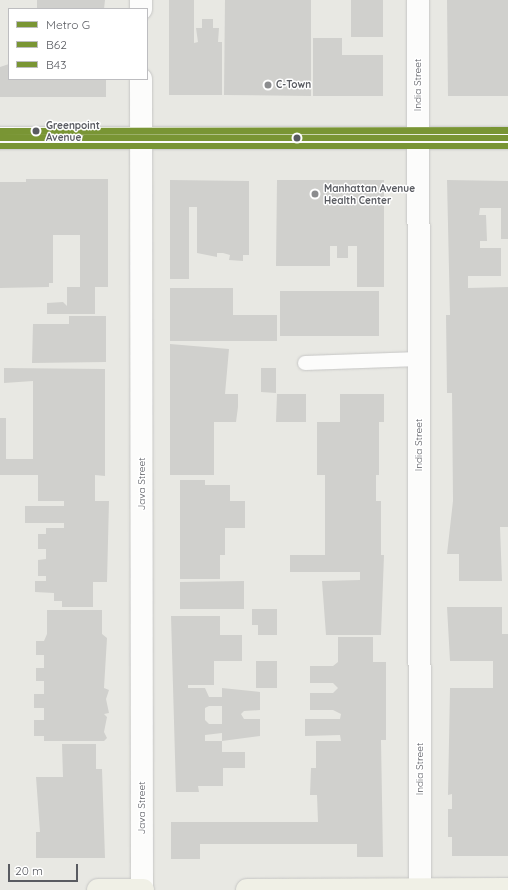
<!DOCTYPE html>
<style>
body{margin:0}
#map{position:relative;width:508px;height:890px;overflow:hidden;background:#e8e8e3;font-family:Quicksand,sans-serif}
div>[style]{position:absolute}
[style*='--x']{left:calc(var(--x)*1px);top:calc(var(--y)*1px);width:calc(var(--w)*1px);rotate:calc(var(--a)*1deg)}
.building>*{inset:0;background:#d0d0cd}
.roads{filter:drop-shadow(0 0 1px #c6c6c5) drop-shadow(0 0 1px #c6c6c5)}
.lane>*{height:14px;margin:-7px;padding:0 7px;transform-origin:7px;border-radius:7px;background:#fcfcfb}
.street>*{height:22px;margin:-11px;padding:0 11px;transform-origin:11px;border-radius:11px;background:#fcfcfb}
.secondary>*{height:22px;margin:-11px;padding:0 11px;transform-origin:11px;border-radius:11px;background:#fcfcfb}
.primary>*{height:22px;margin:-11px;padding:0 11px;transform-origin:11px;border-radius:11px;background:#f0f0e6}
.bus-1>*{height:6px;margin:-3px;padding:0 3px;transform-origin:3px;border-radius:3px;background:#799534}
.bus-2>*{height:6px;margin:-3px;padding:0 3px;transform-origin:3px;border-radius:3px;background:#799534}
.metro-1>*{height:7px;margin:-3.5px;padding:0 3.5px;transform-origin:3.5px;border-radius:3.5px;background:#799534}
.dots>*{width:11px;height:11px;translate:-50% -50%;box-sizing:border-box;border:2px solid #fff;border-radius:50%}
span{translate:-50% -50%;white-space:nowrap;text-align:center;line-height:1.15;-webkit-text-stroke:3px #fff;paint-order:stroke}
.poi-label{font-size:10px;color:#595b61;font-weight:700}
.left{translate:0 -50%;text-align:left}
.street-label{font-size:10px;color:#595b61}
.stop-label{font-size:10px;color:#595b61;font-weight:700}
.legend{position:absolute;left:8px;top:8px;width:140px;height:72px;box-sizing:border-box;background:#fff;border:1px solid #bdbdc0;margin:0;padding:5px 7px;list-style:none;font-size:12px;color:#595b61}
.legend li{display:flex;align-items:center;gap:8px;height:20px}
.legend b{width:20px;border:1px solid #bdbdc0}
.scale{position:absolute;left:8px;top:864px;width:70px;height:18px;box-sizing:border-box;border:2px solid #595b61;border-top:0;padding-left:5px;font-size:12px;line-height:14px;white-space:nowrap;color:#595b61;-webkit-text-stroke:3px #fff;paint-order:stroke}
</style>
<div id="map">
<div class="building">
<i style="clip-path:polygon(37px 0,105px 0,104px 9px,37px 9px)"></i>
<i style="clip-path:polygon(169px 0,194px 0,194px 43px,198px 42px,196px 28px,202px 28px,202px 19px,213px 19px,213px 28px,219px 28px,218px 42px,222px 42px,222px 95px,169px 95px)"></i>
<i style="clip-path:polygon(225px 0,311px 0,311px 96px,224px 95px)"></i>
<i style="clip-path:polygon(351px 0,383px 0,383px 37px,351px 37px)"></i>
<i style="clip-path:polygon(447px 0,508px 0,508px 96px,448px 96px)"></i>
<i style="clip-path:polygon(313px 38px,342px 38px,342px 55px,383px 55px,383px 96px,313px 96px)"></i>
<i style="clip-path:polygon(9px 64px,9px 79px,106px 79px,106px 97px,0 97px,0 67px)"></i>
<i style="clip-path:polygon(26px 179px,108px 179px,108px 287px,95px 287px,95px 314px,47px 314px,47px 303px,63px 302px,67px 306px,67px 287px,80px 287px,80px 235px,53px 235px,53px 283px,49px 283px,49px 287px,0 288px,0 182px,26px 182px)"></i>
<i style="clip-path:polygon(170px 180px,249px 181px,249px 255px,243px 255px,243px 261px,229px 260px,230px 255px,223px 253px,217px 253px,217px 257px,197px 253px,197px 207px,189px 207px,189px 279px,170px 279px)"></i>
<i style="clip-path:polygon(277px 180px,384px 180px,384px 287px,357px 287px,357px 246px,348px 246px,348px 258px,337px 258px,337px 246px,330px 246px,330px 266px,276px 266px)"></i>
<i style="clip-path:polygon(447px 180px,508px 181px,508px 239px,501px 239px,501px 208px,480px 208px,479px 215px,486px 215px,487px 241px,480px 241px,480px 248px,501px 248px,501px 276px,468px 276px,468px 288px,508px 287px,508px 527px,500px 527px,502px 581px,459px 581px,459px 554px,447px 554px,453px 501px,452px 393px,447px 393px,446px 315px,450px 315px)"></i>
<i style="clip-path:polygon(170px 288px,233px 288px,233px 315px,277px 315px,277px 341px,170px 341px)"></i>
<i style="clip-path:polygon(280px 291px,379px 291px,379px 336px,280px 336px)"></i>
<i style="clip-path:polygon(69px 316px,106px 316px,106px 362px,32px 363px,33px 324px,69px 324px)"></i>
<i style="clip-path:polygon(170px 344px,229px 349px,225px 394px,238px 394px,238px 407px,236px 422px,214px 422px,214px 475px,170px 475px)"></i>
<i style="clip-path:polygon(4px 368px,105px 369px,105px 476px,95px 475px,95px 501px,109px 501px,107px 582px,93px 582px,93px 607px,62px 607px,62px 601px,54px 601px,54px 593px,35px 592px,35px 581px,46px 581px,46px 576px,38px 576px,38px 560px,46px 559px,46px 549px,38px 549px,38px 534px,46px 534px,46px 528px,64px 528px,64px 523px,25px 523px,25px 506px,64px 506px,64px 501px,38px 501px,38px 475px,0 475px,0 418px,6px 418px,6px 459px,33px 459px,33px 381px,4px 383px)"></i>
<i style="clip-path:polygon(261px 368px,276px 368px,276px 393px,261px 392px)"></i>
<i style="clip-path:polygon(277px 394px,306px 394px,306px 422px,276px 422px)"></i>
<i style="clip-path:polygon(340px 394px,384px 394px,384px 422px,379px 422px,379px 475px,376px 475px,376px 501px,381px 501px,381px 555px,384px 555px,381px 635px,326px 635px,322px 581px,360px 580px,360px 572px,290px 572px,290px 555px,325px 555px,325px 475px,317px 475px,317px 422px,340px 422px)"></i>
<i style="clip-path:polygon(180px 480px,205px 480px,205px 485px,230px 485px,230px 501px,245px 501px,245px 528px,225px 528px,225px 555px,220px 555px,220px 579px,180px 579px)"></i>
<i style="clip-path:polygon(244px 581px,244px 609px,180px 609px,180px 582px)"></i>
<i style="clip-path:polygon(447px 607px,502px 607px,502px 634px,508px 634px,508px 856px,452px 856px,452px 837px,448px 837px,448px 809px,452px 809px,452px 794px,448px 795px,450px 688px,493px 688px,493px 661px,450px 661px)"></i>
<i style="clip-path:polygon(252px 609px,277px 609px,277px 635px,258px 635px,258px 625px,252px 625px)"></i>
<i style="clip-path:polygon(47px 610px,102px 610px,102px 634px,107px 638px,104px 688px,109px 690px,106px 699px,109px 713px,104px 714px,107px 717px,104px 732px,107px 738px,104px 741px,44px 741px,44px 736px,34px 736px,34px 720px,44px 720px,44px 708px,34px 708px,34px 694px,44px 694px,44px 681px,36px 681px,36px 668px,44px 668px,44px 655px,36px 655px,36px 641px,44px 641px,47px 634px)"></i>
<i style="clip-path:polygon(evenodd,171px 616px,220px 616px,220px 635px,242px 635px,242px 661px,214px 661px,214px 685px,188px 685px,188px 688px,205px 688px,209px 697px,222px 697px,222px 688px,260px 692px,260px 710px,244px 711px,241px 714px,244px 719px,260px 719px,260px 736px,222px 741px,222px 733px,205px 735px,205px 741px,222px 741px,222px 752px,245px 752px,245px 768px,223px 768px,223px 786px,198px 786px,199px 792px,176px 792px,171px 616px,209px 706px,222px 706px,222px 724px,209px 724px,205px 720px,205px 708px,209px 706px)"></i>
<i style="clip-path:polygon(338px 637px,373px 637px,373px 662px,386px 662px,386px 740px,381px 740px,383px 857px,357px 857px,357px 844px,200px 844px,200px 859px,171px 859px,171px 822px,318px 822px,317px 795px,310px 795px,311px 768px,316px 768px,316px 741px,341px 741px,340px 735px,305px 736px,305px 719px,340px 719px,341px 714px,333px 710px,310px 710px,310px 693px,333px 693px,338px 688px,333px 683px,310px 683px,310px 666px,333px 666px,338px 662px)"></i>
<i style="clip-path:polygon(256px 661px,277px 661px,277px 688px,256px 688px)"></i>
<i style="clip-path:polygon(62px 744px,96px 744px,96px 769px,102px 769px,105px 858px,36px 858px,36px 832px,40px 832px,36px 777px,63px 777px)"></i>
</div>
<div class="roads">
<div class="lane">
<i style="--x:305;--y:363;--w:114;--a:-2"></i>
</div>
<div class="street">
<i style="--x:141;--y:0;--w:9;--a:90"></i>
<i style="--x:418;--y:0;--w:890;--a:89.87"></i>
<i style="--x:141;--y:79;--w:811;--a:89.93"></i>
</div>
<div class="secondary">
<i style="--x:0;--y:138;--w:508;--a:0"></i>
</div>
<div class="primary">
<i style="--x:98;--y:890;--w:45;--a:0"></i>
<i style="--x:247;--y:890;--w:261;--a:-0.2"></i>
</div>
</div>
<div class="bus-1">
<i style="--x:0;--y:138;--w:508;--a:0"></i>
</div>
<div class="bus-2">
<i style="--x:0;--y:146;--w:508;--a:0"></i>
</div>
<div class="metro-1">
<i style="--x:0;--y:131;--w:508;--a:-0.11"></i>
</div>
<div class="dots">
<i style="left:268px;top:85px;background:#8b8c8e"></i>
<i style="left:36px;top:131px;background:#595b61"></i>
<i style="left:297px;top:138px;background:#595b61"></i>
<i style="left:315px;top:194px;background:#8b8c8e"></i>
</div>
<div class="poi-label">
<span class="left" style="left:276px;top:85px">C-Town</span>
<span class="left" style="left:324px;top:194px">Manhattan Avenue<br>Health Center</span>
</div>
<div class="street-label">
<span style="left:418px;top:85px;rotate:-90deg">India Street</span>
<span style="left:419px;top:445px;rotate:-90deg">India Street</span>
<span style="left:142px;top:484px;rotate:-90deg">Java Street</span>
<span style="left:420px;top:769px;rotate:-90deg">India Street</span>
<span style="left:142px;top:808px;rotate:-90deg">Java Street</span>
</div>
<div class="stop-label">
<span class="left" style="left:46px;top:131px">Greenpoint<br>Avenue</span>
</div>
<ul class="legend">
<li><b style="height:5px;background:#799534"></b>Metro G</li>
<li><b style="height:5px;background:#799534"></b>B62</li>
<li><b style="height:5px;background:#799534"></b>B43</li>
</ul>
<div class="scale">20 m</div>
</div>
